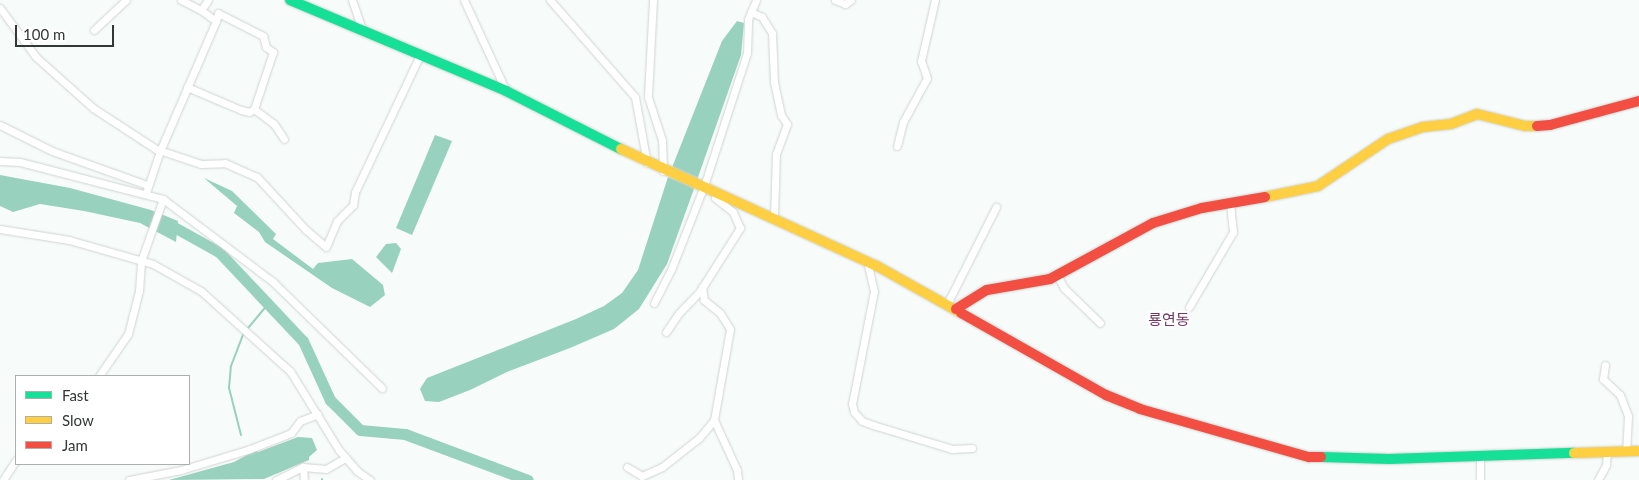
<!DOCTYPE html>
<meta charset="utf-8">
<style>
body{margin:0}
#map{position:relative;width:1639px;height:480px;overflow:hidden;background:#f7fcfa;font-family:Lato,"Noto Sans KR",sans-serif}
div>[style]{position:absolute}
[style*='--x']{left:calc(var(--x)*1px);top:calc(var(--y)*1px);width:calc(var(--w)*1px);rotate:calc(var(--a)*1deg)}
.water>*{inset:0;background:#98d1bd}
.stream>*{height:2px;margin:-1px;padding:0 1px;transform-origin:1px;border-radius:1px;background:#98d1bd}
.river>*{height:11px;margin:-5.5px;padding:0 5.5px;transform-origin:5.5px;border-radius:5.5px;background:#98d1bd}
.roads{filter:drop-shadow(0 0 1px #cfd3d2) drop-shadow(0 0 1px #cfd3d2)}
.street>*{height:7px;margin:-3.5px;padding:0 3.5px;transform-origin:3.5px;border-radius:3.5px;background:#fefffe}
.fast>*{height:10px;margin:-5px;padding:0 5px;transform-origin:5px;border-radius:5px;background:#16e098}
.slow>*{height:10px;margin:-5px;padding:0 5px;transform-origin:5px;border-radius:5px;background:#ffcf43}
.jam>*{height:10px;margin:-5px;padding:0 5px;transform-origin:5px;border-radius:5px;background:#f24e42}
span{translate:-50% -50%;white-space:nowrap;text-align:center;line-height:1.15;-webkit-text-stroke:4.5px #fff;paint-order:stroke}
.quarter-label{font-size:15px;color:#723864}
.legend{position:absolute;left:15px;top:375px;width:175px;height:90px;box-sizing:border-box;background:#fff;border:1px solid #adafae;margin:0;padding:6px 9px;list-style:none;font-size:15px;color:#333735}
.legend li{display:flex;align-items:center;gap:10px;height:25px}
.legend b{width:25px;border:1px solid #adafae}
.scale{position:absolute;left:15px;top:25px;width:99px;height:22px;box-sizing:border-box;border:2px solid #333735;border-top:0;padding-left:6px;font-size:15px;line-height:18px;white-space:nowrap;color:#333735;-webkit-text-stroke:4px #fff;paint-order:stroke}
</style>
<div id="map">
<div class="water">
<i style="clip-path:polygon(737px 21px,744px 23px,741px 55px,697px 180px,671px 170px,722px 41px)"></i>
<i style="clip-path:polygon(435px 135px,452px 141px,412px 235px,396px 228px)"></i>
<i style="clip-path:polygon(0 175px,70px 188px,151px 210px,178px 221px,176px 242px,140px 223px,84px 211px,40px 204px,13px 212px,0 206px)"></i>
<i style="clip-path:polygon(668px 177px,695px 186px,667px 264px,639px 309px,614px 329px,570px 348px,507px 372px,470px 390px,439px 402px,425px 401px,420px 389px,427px 378px,576px 319px,604px 306px,622px 293px,638px 270px)"></i>
<i style="clip-path:polygon(204px 178px,232px 191px,276px 234px,273px 239px,313px 269px,318px 263px,352px 259px,383px 285px,385px 295px,370px 307px,332px 288px,265px 242px,259px 232px,234px 213px,237px 206px)"></i>
<i style="clip-path:polygon(396px 243px,401px 249px,392px 273px,376px 257px,386px 244px)"></i>
<i style="clip-path:polygon(298px 437px,312px 438px,317px 450px,309px 457px,309px 460px,264px 479px,169px 480px,234px 462px,256px 450px,258px 452px)"></i>
</div>
<div class="stream">
<i style="--x:248;--y:328;--w:31;--a:-50"></i>
<i style="--x:241;--y:435;--w:49;--a:-104.3"></i>
<i style="--x:229;--y:388;--w:22;--a:-85"></i>
<i style="--x:231;--y:366;--w:36;--a:-69"></i>
<i style="--x:322;--y:479;--w:1;--a:90"></i>
</div>
<div class="river">
<i style="--x:165;--y:222;--w:62;--a:29.1"></i>
<i style="--x:219;--y:252;--w:122;--a:46.7"></i>
<i style="--x:303;--y:341;--w:65;--a:65.4"></i>
<i style="--x:330;--y:400;--w:42;--a:45"></i>
<i style="--x:360;--y:430;--w:45;--a:5.1"></i>
<i style="--x:405;--y:434;--w:131;--a:20.5"></i>
</div>
<div class="roads">
<div class="street">
<i style="--x:181;--y:0;--w:22;--a:27"></i>
<i style="--x:352;--y:0;--w:34;--a:71"></i>
<i style="--x:464;--y:0;--w:100;--a:65.2"></i>
<i style="--x:550;--y:0;--w:129;--a:48.8"></i>
<i style="--x:635;--y:97;--w:67;--a:79.7"></i>
<i style="--x:653;--y:0;--w:97;--a:93"></i>
<i style="--x:648;--y:97;--w:45;--a:72"></i>
<i style="--x:662;--y:140;--w:31;--a:88"></i>
<i style="--x:835;--y:0;--w:11;--a:22"></i>
<i style="--x:845;--y:4;--w:7;--a:-34"></i>
<i style="--x:0;--y:8;--w:61;--a:53.7"></i>
<i style="--x:36;--y:57;--w:76;--a:41.8"></i>
<i style="--x:93;--y:108;--w:75;--a:33.1"></i>
<i style="--x:156;--y:149;--w:47;--a:18.4"></i>
<i style="--x:201;--y:164;--w:24;--a:-2"></i>
<i style="--x:225;--y:163;--w:35;--a:24"></i>
<i style="--x:257;--y:177;--w:72;--a:47.2"></i>
<i style="--x:306;--y:230;--w:26;--a:40"></i>
<i style="--x:326;--y:247;--w:28;--a:-67"></i>
<i style="--x:337;--y:221;--w:23;--a:-45"></i>
<i style="--x:353;--y:205;--w:13;--a:-81"></i>
<i style="--x:355;--y:192;--w:152;--a:-64.6"></i>
<i style="--x:751;--y:12;--w:12;--a:24"></i>
<i style="--x:762;--y:17;--w:19;--a:58"></i>
<i style="--x:772;--y:33;--w:49;--a:87.7"></i>
<i style="--x:774;--y:82;--w:34;--a:78"></i>
<i style="--x:781;--y:115;--w:11;--a:56"></i>
<i style="--x:787;--y:124;--w:32;--a:110"></i>
<i style="--x:776;--y:154;--w:65;--a:91.8"></i>
<i style="--x:216;--y:21;--w:8;--a:-76"></i>
<i style="--x:218;--y:13;--w:51;--a:27.1"></i>
<i style="--x:263;--y:36;--w:11;--a:75"></i>
<i style="--x:266;--y:47;--w:9;--a:36"></i>
<i style="--x:273;--y:52;--w:60;--a:108.4"></i>
<i style="--x:94;--y:30;--w:44;--a:-43.2"></i>
<i style="--x:187;--y:87;--w:59;--a:23.1"></i>
<i style="--x:241;--y:110;--w:8;--a:14"></i>
<i style="--x:249;--y:112;--w:6;--a:-31"></i>
<i style="--x:254;--y:109;--w:25;--a:37"></i>
<i style="--x:274;--y:124;--w:18;--a:56"></i>
<i style="--x:0;--y:125;--w:58;--a:26.6"></i>
<i style="--x:52;--y:151;--w:101;--a:19.7"></i>
<i style="--x:897;--y:146;--w:25;--a:-76"></i>
<i style="--x:903;--y:122;--w:50;--a:-61.4"></i>
<i style="--x:927;--y:78;--w:18;--a:-109"></i>
<i style="--x:921;--y:61;--w:63;--a:-77.1"></i>
<i style="--x:0;--y:161;--w:20;--a:3"></i>
<i style="--x:20;--y:162;--w:148;--a:14.5"></i>
<i style="--x:163;--y:199;--w:138;--a:37"></i>
<i style="--x:273;--y:282;--w:152;--a:44.2"></i>
<i style="--x:146;--y:193;--w:44;--a:-71.6"></i>
<i style="--x:160;--y:151;--w:142;--a:-66.7"></i>
<i style="--x:216;--y:21;--w:19;--a:-144"></i>
<i style="--x:201;--y:10;--w:12;--a:-55"></i>
<i style="--x:0;--y:229;--w:70;--a:9.1"></i>
<i style="--x:69;--y:240;--w:87;--a:15.9"></i>
<i style="--x:153;--y:264;--w:55;--a:29.4"></i>
<i style="--x:201;--y:291;--w:120;--a:42"></i>
<i style="--x:290;--y:371;--w:93;--a:58.2"></i>
<i style="--x:339;--y:450;--w:28;--a:49"></i>
<i style="--x:357;--y:471;--w:16;--a:35"></i>
<i style="--x:867;--y:261;--w:31;--a:77"></i>
<i style="--x:874;--y:291;--w:115;--a:101"></i>
<i style="--x:852;--y:404;--w:8;--a:76"></i>
<i style="--x:854;--y:412;--w:12;--a:48"></i>
<i style="--x:862;--y:421;--w:12;--a:20"></i>
<i style="--x:873;--y:425;--w:83;--a:16.9"></i>
<i style="--x:952;--y:449;--w:20;--a:-3"></i>
<i style="--x:1057;--y:275;--w:15;--a:62"></i>
<i style="--x:1064;--y:288;--w:50;--a:44.2"></i>
<i style="--x:654;--y:303;--w:37;--a:-63"></i>
<i style="--x:671;--y:270;--w:90;--a:-68.6"></i>
<i style="--x:704;--y:186;--w:140;--a:-72.1"></i>
<i style="--x:747;--y:53;--w:34;--a:-88"></i>
<i style="--x:748;--y:19;--w:21;--a:-67"></i>
<i style="--x:947;--y:304;--w:109;--a:-63.2"></i>
<i style="--x:1189;--y:307;--w:87;--a:-59.6"></i>
<i style="--x:1233;--y:232;--w:27;--a:-96"></i>
<i style="--x:666;--y:332;--w:23;--a:-56"></i>
<i style="--x:679;--y:313;--w:30;--a:-46"></i>
<i style="--x:700;--y:291;--w:75;--a:-57.6"></i>
<i style="--x:740;--y:228;--w:17;--a:-114"></i>
<i style="--x:733;--y:212;--w:23;--a:-142"></i>
<i style="--x:1605;--y:365;--w:14;--a:98"></i>
<i style="--x:1603;--y:379;--w:23;--a:43"></i>
<i style="--x:1620;--y:395;--w:22;--a:69"></i>
<i style="--x:1628;--y:416;--w:35;--a:93"></i>
<i style="--x:99;--y:376;--w:51;--a:-55.4"></i>
<i style="--x:128;--y:334;--w:44;--a:-75.7"></i>
<i style="--x:139;--y:291;--w:30;--a:-86"></i>
<i style="--x:141;--y:261;--w:66;--a:-70.5"></i>
<i style="--x:714;--y:420;--w:55;--a:65.3"></i>
<i style="--x:737;--y:470;--w:10;--a:84"></i>
<i style="--x:303;--y:467;--w:13;--a:86"></i>
<i style="--x:627;--y:467;--w:17;--a:31"></i>
<i style="--x:642;--y:476;--w:22;--a:-24"></i>
<i style="--x:662;--y:467;--w:47;--a:-38.1"></i>
<i style="--x:699;--y:438;--w:23;--a:-50"></i>
<i style="--x:714;--y:420;--w:92;--a:-80"></i>
<i style="--x:730;--y:329;--w:19;--a:-122"></i>
<i style="--x:720;--y:313;--w:21;--a:-141"></i>
<i style="--x:704;--y:300;--w:13;--a:-99"></i>
<i style="--x:3;--y:480;--w:24;--a:-57"></i>
<i style="--x:129;--y:480;--w:53;--a:-10.9"></i>
<i style="--x:181;--y:470;--w:72;--a:-16.9"></i>
<i style="--x:250;--y:449;--w:44;--a:-21.3"></i>
<i style="--x:291;--y:433;--w:15;--a:-53"></i>
<i style="--x:300;--y:421;--w:19;--a:-21"></i>
<i style="--x:276;--y:480;--w:30;--a:-26"></i>
<i style="--x:303;--y:467;--w:23;--a:5"></i>
<i style="--x:326;--y:469;--w:22;--a:-30"></i>
<i style="--x:1480;--y:480;--w:24;--a:-90"></i>
<i style="--x:1598;--y:480;--w:17;--a:-62"></i>
<i style="--x:1606;--y:465;--w:13;--a:-86"></i>
</div>
<div class="fast">
<i style="--x:290;--y:0;--w:234;--a:22.8"></i>
<i style="--x:506;--y:91;--w:129;--a:26.8"></i>
<i style="--x:1321;--y:457;--w:68;--a:1.7"></i>
<i style="--x:1389;--y:459;--w:185;--a:-1.9"></i>
</div>
<div class="slow">
<i style="--x:621;--y:149;--w:281;--a:24.6"></i>
<i style="--x:877;--y:266;--w:96;--a:29.2"></i>
<i style="--x:1265;--y:197;--w:54;--a:-11.7"></i>
<i style="--x:1318;--y:186;--w:84;--a:-33.9"></i>
<i style="--x:1388;--y:139;--w:37;--a:-19"></i>
<i style="--x:1423;--y:127;--w:28;--a:-6"></i>
<i style="--x:1451;--y:124;--w:28;--a:-21"></i>
<i style="--x:1477;--y:114;--w:49;--a:14"></i>
<i style="--x:1525;--y:126;--w:12;--a:0"></i>
<i style="--x:1574;--y:453;--w:65;--a:-1.8"></i>
</div>
<div class="jam">
<i style="--x:1537;--y:126;--w:13;--a:-4"></i>
<i style="--x:1550;--y:125;--w:92;--a:-15.1"></i>
<i style="--x:956;--y:309;--w:36;--a:-32"></i>
<i style="--x:987;--y:290;--w:64;--a:-9.9"></i>
<i style="--x:1050;--y:279;--w:117;--a:-28.5"></i>
<i style="--x:1153;--y:223;--w:51;--a:-17"></i>
<i style="--x:1202;--y:208;--w:64;--a:-9.9"></i>
<i style="--x:961;--y:313;--w:167;--a:29.5"></i>
<i style="--x:1106;--y:395;--w:37;--a:22"></i>
<i style="--x:1140;--y:409;--w:176;--a:15.9"></i>
<i style="--x:1309;--y:457;--w:12;--a:0"></i>
</div>
</div>
<div class="quarter-label">
<span style="left:1169px;top:320px">룡연동</span>
</div>
<ul class="legend">
<li><b style="height:6px;background:#16e098"></b>Fast</li>
<li><b style="height:6px;background:#ffcf43"></b>Slow</li>
<li><b style="height:6px;background:#f24e42"></b>Jam</li>
</ul>
<div class="scale">100 m</div>
</div>
